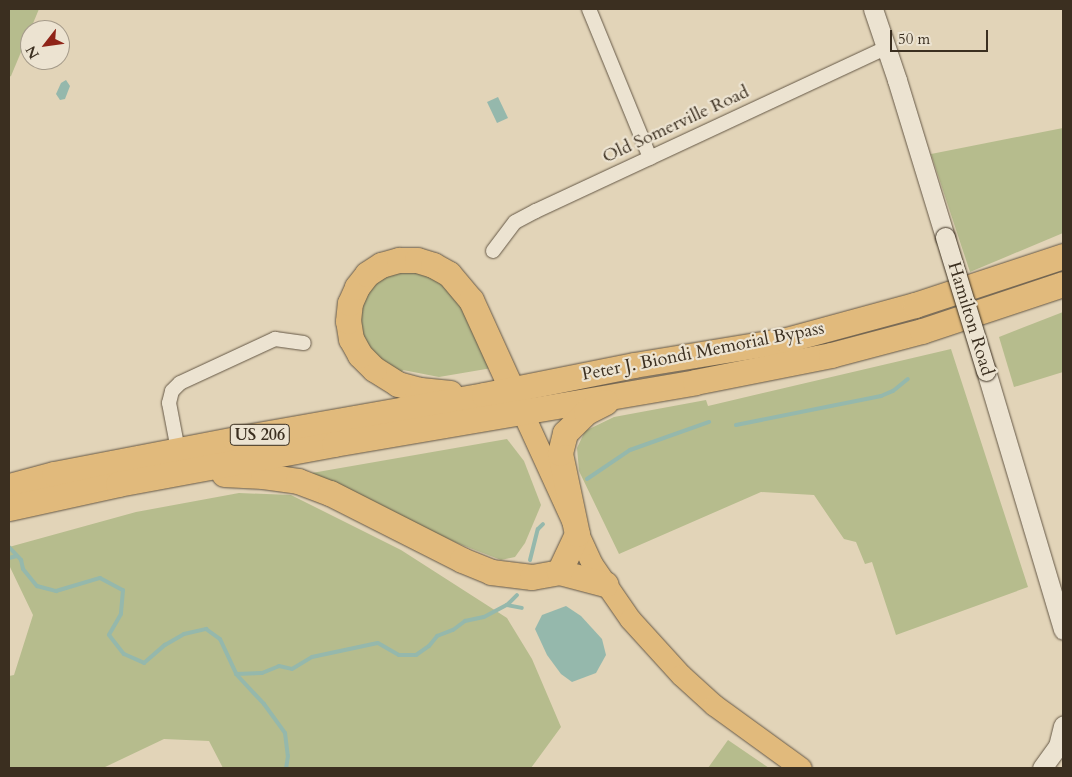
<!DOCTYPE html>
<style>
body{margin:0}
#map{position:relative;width:1072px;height:777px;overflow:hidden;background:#e2d4b8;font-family:Cardo,serif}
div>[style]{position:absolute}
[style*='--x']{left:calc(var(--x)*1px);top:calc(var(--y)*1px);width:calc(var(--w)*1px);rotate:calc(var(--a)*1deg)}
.green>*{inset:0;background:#b6bc8d}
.water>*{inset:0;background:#95b8ac}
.stream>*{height:4px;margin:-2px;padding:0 2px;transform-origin:2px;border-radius:2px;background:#95b8ac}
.roads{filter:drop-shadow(0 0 1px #655846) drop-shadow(0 0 1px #655846)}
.street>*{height:14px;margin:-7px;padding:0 7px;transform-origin:7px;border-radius:7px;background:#ece3d1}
.secondary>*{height:19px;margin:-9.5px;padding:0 9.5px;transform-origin:9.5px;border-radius:9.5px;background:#ece3d1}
.primary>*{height:21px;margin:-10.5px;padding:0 10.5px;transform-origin:10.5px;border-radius:10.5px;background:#e1ba7c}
.highway>*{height:25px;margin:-12.5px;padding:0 12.5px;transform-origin:12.5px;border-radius:12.5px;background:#e1ba7c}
.bridges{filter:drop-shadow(0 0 1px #3b2f20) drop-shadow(0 0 1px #3b2f20)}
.secondary-bridge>*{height:19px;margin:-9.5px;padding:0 9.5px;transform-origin:9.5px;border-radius:9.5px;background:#ece3d1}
span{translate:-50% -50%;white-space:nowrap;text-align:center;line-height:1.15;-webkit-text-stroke:4.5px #ece3d1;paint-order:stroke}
.shield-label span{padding:1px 4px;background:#ece3d1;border:1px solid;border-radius:4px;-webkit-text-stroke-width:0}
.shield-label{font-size:16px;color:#3b2f20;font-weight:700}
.street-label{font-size:18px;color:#3b2f20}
.frame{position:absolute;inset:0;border:10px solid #3b2f20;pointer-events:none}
.north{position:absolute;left:20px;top:20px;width:50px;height:50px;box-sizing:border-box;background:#ece3d1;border:1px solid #a59b8a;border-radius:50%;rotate:240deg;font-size:14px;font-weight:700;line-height:20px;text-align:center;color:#3b2f20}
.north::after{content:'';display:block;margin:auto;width:18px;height:22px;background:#8f2418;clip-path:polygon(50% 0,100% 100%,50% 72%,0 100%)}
.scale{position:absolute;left:890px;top:30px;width:98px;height:22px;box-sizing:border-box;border:2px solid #3b2f20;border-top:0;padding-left:6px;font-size:15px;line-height:18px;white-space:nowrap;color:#3b2f20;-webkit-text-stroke:4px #ece3d1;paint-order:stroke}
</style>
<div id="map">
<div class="green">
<i style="clip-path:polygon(9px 9px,39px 9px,11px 76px,9px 77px)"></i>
<i style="clip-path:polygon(1063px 128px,1063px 233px,970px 272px,931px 154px)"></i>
<i style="clip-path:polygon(424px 268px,467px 304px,492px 368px,439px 377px,403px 370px,400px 376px,359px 344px,360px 293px,383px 272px)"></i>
<i style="clip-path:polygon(1063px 312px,1063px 372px,1014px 387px,999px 337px)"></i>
<i style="clip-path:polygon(951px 349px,1028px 587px,896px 635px,872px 562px,865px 564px,856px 542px,844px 539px,814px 495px,761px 492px,619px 554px,579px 471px,577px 448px,585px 431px,614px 417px,706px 400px,708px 406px)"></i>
<i style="clip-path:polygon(507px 439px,524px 461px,541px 505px,525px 543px,515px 557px,501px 560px,457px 543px,306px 474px)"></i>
<i style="clip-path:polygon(239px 493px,291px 495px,401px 550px,507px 618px,532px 659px,561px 727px,531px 768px,223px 768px,209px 741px,164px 739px,103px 768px,9px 768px,9px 676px,14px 675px,33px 615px,9px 565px,9px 547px,136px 512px)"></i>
<i style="clip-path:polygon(728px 740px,769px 768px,708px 768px)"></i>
</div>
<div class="water">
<i style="clip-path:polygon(66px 80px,70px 86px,65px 99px,60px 100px,56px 94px,61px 83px)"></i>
<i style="clip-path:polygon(498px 97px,508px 118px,497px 123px,487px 102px)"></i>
<i style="clip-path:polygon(566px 606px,581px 616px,602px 639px,606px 655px,596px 673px,572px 682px,561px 674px,547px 655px,535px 629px,542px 615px)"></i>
</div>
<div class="stream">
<i style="--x:736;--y:425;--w:148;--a:-11.3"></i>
<i style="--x:881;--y:396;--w:13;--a:-23"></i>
<i style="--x:893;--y:391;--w:19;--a:-39"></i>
<i style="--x:587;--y:479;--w:52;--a:-34"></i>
<i style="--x:630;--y:450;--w:84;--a:-19.5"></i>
<i style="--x:9;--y:547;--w:18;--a:47"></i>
<i style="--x:21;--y:560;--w:9;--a:77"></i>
<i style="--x:23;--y:569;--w:22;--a:51"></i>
<i style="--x:37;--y:586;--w:20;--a:15"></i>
<i style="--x:56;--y:591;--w:46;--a:-16.5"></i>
<i style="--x:100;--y:578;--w:26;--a:28"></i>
<i style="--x:123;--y:590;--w:24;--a:95"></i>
<i style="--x:121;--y:614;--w:24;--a:120"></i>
<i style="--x:109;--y:635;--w:24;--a:52"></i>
<i style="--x:124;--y:654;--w:22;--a:24"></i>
<i style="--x:144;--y:663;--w:28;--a:-41"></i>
<i style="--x:165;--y:645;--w:22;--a:-30"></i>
<i style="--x:184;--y:634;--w:23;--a:-13"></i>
<i style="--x:206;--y:629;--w:17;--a:36"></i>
<i style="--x:220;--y:639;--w:38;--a:65"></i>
<i style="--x:236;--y:674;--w:41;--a:47"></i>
<i style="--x:264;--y:704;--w:36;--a:54"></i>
<i style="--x:285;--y:733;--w:23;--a:83"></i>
<i style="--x:288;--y:756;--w:12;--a:99"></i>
<i style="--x:9;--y:558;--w:8;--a:-14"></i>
<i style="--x:530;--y:560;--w:32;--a:-76"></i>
<i style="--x:538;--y:529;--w:7;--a:-45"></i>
<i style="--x:507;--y:605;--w:15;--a:11"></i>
<i style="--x:236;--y:674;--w:26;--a:-2"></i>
<i style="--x:262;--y:673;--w:18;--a:-22"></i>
<i style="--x:279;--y:666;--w:13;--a:13"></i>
<i style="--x:292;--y:669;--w:23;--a:-31"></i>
<i style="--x:312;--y:657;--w:67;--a:-12"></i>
<i style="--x:378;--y:643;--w:24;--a:30"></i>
<i style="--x:399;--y:655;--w:17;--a:0"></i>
<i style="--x:416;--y:655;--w:16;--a:-35"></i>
<i style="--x:429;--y:646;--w:13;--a:-51"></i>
<i style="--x:437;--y:636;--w:17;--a:-21"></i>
<i style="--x:453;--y:630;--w:15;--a:-37"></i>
<i style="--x:465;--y:621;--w:19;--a:-12"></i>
<i style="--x:484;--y:617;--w:26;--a:-28"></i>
<i style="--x:507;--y:605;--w:14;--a:-45"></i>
</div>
<div class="roads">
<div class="street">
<i style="--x:589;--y:9;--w:161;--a:67.7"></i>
<i style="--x:493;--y:251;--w:36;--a:-53"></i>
<i style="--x:515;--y:222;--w:24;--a:-28"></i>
<i style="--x:536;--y:211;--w:387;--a:-25"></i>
<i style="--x:178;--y:450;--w:48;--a:-100.8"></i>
<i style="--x:169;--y:403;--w:12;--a:-76"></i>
<i style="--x:172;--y:391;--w:11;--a:-45"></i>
<i style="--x:180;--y:383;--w:105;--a:-24.9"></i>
<i style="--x:275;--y:339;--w:29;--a:8"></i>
</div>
<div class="secondary">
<i style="--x:873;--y:9;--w:75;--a:71.3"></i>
<i style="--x:897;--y:80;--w:164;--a:73"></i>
<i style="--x:986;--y:371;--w:270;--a:73.4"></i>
<i style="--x:1042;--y:768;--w:27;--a:-54"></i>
<i style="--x:1058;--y:746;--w:21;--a:-76"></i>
</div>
<div class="primary">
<i style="--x:515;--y:396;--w:185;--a:65.4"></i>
<i style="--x:592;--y:564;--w:67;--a:55.4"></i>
<i style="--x:630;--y:619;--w:76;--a:47.7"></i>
<i style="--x:681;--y:675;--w:45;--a:42.3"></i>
<i style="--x:714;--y:705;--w:107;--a:35.9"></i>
</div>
<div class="highway">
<i style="--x:450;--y:393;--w:30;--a:-174"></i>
<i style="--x:420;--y:390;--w:23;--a:-165"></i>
<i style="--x:398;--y:384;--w:28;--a:-148"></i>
<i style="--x:374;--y:369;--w:20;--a:-135"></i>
<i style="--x:360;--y:355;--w:18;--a:-119"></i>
<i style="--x:351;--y:339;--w:18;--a:-99"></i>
<i style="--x:348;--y:321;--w:18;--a:-84"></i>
<i style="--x:350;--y:303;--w:17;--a:-66"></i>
<i style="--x:357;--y:287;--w:16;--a:-52"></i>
<i style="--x:367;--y:274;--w:17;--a:-33"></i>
<i style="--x:381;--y:265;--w:19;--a:-16"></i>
<i style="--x:399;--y:260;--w:18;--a:0"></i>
<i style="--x:417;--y:260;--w:17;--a:17"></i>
<i style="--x:433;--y:265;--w:18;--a:29"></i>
<i style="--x:449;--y:274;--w:34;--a:50"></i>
<i style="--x:471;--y:300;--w:99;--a:65.5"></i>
<i style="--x:224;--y:474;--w:39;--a:3"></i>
<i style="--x:263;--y:476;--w:35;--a:8"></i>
<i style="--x:298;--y:481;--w:34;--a:21"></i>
<i style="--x:330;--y:493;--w:148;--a:26.9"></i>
<i style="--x:462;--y:560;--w:31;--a:22"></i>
<i style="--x:491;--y:572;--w:41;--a:7"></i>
<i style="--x:532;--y:577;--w:27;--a:-10"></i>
<i style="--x:559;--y:572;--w:48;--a:14.6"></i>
<i style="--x:9;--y:486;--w:47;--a:-14.9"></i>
<i style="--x:54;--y:474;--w:184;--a:-10.9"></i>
<i style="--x:235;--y:439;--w:253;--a:-10"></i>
<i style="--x:484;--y:395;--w:153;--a:-11.3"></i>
<i style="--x:634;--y:365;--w:154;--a:-9.3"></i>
<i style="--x:786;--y:340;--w:134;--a:-15.2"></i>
<i style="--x:915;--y:305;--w:156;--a:-18.3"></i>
<i style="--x:9;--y:508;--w:112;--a:-12.4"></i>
<i style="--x:118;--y:484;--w:220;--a:-10.5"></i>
<i style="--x:334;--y:444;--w:366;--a:-9.7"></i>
<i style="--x:695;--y:382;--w:139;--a:-11.2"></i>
<i style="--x:831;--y:355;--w:94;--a:-14.8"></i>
<i style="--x:922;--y:331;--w:149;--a:-18.4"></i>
<i style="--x:559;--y:572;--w:42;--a:-64.7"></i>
<i style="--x:577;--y:534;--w:83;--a:-101.9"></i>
<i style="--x:560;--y:453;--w:21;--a:-76"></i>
<i style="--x:565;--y:433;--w:30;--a:-45"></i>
<i style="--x:586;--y:412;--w:22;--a:-27"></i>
</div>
</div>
<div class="bridges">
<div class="secondary-bridge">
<i style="--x:945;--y:237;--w:140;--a:73"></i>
</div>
</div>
<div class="shield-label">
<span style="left:260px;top:435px">US 206</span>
</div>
<div class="street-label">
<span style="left:676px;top:125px;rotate:-25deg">Old Somerville Road</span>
<span style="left:970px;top:319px;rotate:73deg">Hamilton Road</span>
<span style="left:703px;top:352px;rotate:-11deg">Peter J. Biondi Memorial Bypass</span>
</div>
<div class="frame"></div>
<div class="north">N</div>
<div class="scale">50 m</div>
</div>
